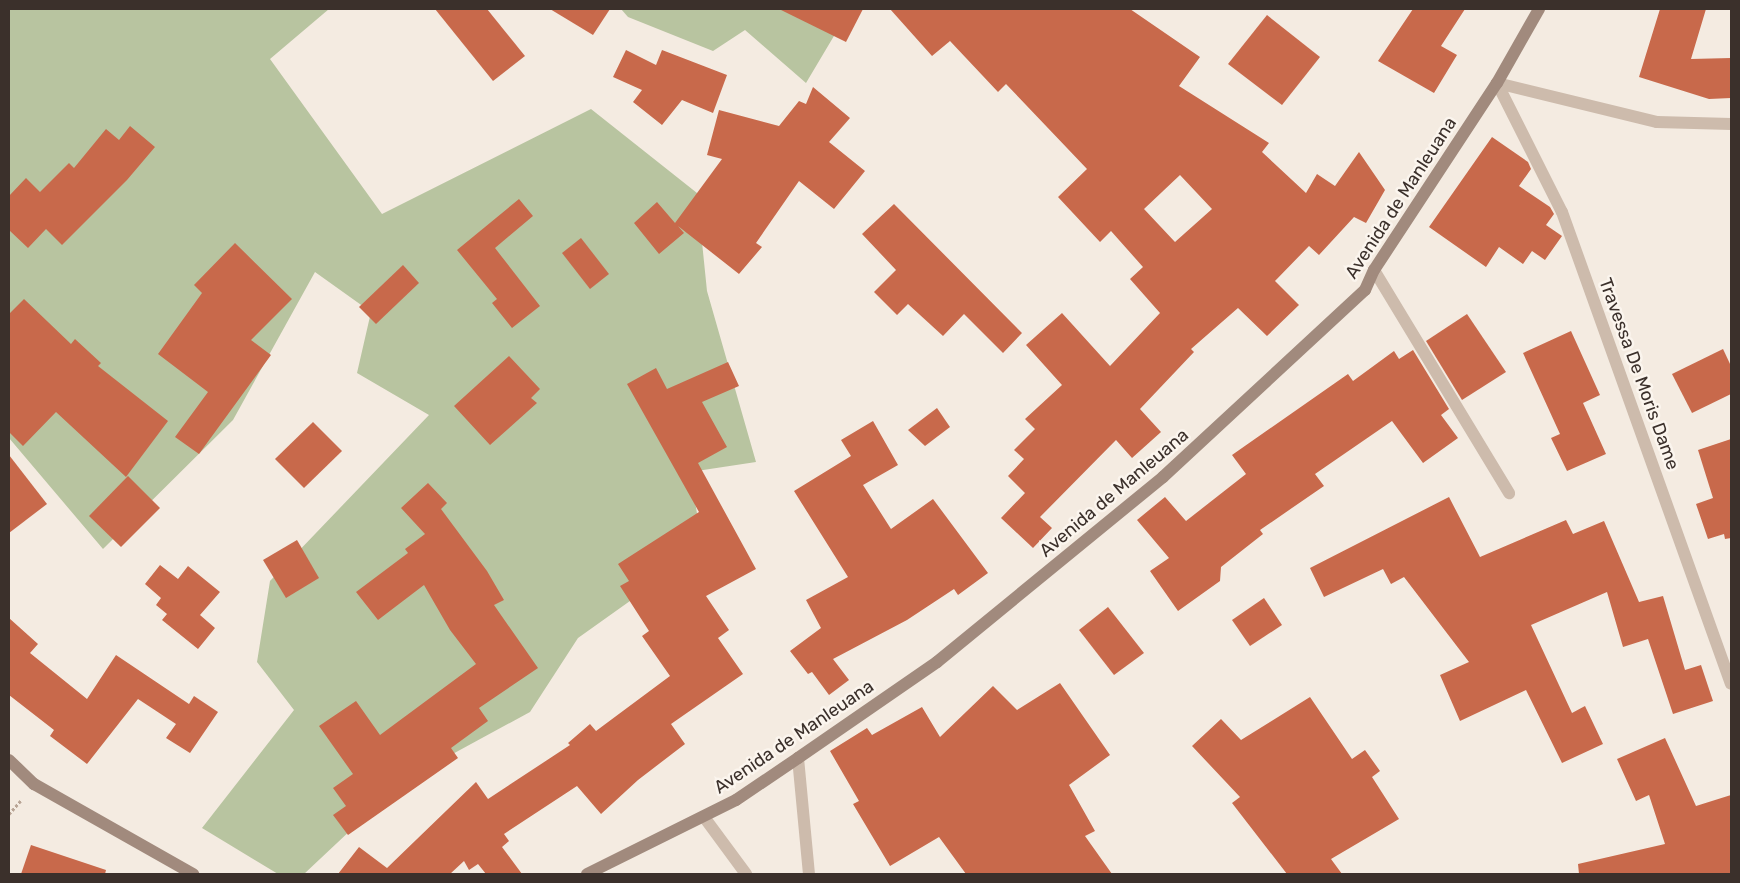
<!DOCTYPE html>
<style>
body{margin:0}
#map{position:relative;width:1740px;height:883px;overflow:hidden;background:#f4ebe1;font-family:Rubik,sans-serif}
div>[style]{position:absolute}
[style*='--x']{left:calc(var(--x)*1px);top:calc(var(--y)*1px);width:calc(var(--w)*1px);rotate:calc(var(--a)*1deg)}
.green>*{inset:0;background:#b8c4a0}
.building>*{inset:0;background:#c8694b}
.path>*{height:3px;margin-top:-1.5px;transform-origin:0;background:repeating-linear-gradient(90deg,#b9a596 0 2.5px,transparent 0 5px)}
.street>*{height:12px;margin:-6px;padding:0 6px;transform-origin:6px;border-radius:6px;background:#cdbbac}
.secondary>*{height:12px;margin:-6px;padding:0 6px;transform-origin:6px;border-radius:6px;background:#a18a7d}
span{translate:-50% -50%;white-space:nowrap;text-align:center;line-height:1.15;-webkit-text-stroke:5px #fbf5ee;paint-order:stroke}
.street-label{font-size:18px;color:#3b302b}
.frame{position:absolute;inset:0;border:10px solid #3b302b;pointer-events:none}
</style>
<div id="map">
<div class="green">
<i style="clip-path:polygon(9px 9px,329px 9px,270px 59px,382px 214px,591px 109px,697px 193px,707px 291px,756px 462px,690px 472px,703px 549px,578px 638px,530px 712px,403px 781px,304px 874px,278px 874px,202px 828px,294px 710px,257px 662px,270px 581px,429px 415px,357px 373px,371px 312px,315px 272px,233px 420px,103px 549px,9px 438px)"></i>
<i style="clip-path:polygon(621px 9px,850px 9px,806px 83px,745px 30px,713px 51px,628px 17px)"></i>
</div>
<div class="building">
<i style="clip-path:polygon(435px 9px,487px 9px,525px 56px,493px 81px)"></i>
<i style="clip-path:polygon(550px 9px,610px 9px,593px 35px)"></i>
<i style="clip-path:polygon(779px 9px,863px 9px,846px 42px)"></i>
<i style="clip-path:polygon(evenodd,890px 9px,1130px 9px,1200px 57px,1179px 86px,1269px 143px,1262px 152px,1306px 193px,1317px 174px,1335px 186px,1359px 152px,1385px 190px,1366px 223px,1354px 217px,1319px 255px,1309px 246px,1275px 281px,1299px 305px,1267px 336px,1238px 308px,1191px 349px,1194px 352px,1140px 409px,1161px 432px,1132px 458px,1116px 440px,1040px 517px,1052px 528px,1033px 548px,1001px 518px,1025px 493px,1008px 476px,1024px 459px,1014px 450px,1035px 429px,1025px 419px,1062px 385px,1026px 345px,1062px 313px,1110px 366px,1160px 313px,1130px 279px,1143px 267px,1111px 231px,1100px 242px,1058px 197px,1087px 169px,1006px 84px,998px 92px,950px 41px,932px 56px,890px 9px,1180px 175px,1212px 209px,1175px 242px,1144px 209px,1180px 175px)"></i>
<i style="clip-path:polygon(1413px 9px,1465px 9px,1441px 46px,1457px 55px,1434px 93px,1378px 61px)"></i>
<i style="clip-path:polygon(1660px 9px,1706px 9px,1691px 59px,1731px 58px,1731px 98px,1709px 99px,1639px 77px)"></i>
<i style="clip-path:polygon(1267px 15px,1320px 57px,1282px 105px,1228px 64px)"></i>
<i style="clip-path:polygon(626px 50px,656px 65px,662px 50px,727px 75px,713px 113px,682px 100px,662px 125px,633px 102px,642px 90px,613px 77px)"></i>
<i style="clip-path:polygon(813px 87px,850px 118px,829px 142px,865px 171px,834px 209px,799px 181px,756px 243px,762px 247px,739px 274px,678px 226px,684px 233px,659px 254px,634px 223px,657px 202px,675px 223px,722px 159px,707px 155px,719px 110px,779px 126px,799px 101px,806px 104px)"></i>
<i style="clip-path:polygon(130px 126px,155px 147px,127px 180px,62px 245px,46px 229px,28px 248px,9px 230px,9px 196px,26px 178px,40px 192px,69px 163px,74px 168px,106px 129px,119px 140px)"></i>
<i style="clip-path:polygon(1492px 137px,1528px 162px,1531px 169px,1519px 186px,1550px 207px,1554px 214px,1546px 225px,1562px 236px,1545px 260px,1532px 251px,1523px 264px,1499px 247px,1486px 267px,1429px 227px)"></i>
<i style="clip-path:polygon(519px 199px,533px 216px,495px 248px,540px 306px,512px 328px,492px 303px,497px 299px,457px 250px)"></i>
<i style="clip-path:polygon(894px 204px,1022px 333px,1003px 353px,964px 314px,943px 336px,908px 304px,897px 315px,874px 292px,896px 270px,862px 234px)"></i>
<i style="clip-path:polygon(581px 238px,609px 274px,590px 289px,562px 253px)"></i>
<i style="clip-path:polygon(235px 243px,292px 299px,251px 340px,271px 355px,199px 454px,175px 437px,208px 392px,158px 354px,202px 293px,194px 285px)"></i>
<i style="clip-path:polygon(403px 265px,419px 283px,376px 324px,359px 307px)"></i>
<i style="clip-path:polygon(24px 299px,71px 344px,75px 339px,101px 363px,98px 366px,168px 421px,126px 477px,56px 412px,23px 446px,9px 432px,9px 314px)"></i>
<i style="clip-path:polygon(1467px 314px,1506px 372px,1462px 400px,1426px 341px)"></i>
<i style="clip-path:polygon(1571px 331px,1600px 395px,1583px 403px,1606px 454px,1567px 471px,1551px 438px,1560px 434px,1523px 353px)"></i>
<i style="clip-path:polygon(1723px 349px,1731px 366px,1731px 394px,1692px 413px,1672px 374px)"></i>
<i style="clip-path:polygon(1413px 350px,1449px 409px,1441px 415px,1458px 438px,1423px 463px,1392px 421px,1315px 474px,1324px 486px,1260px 530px,1263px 534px,1221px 567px,1220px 581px,1178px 611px,1150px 571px,1169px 558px,1137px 520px,1165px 497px,1186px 521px,1246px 474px,1232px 455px,1348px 374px,1353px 381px,1394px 351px,1399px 359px)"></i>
<i style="clip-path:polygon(509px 356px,540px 389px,531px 398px,537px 403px,490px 445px,454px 406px)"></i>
<i style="clip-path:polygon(728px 362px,739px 386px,702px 402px,727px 447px,698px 463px,756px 569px,706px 596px,729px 630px,718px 638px,743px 674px,671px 724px,685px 744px,638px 780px,601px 814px,577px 786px,504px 834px,509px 841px,502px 847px,522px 874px,486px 874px,478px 864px,469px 870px,464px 861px,450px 874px,338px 874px,359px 847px,387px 868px,476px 782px,488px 799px,570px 745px,568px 743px,590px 724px,596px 731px,670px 676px,642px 636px,649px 631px,620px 586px,629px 581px,618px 564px,699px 512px,627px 384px,656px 368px,667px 389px)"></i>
<i style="clip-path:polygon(937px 408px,950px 427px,925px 446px,908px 430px)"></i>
<i style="clip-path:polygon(873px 421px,898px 465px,863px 485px,891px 529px,933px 499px,988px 573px,958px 595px,954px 589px,907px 620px,833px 659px,849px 680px,829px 695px,812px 672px,808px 674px,790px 651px,821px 628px,806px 600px,848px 577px,794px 491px,851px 456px,841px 440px)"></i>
<i style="clip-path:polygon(313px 422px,342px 451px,304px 488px,275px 459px)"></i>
<i style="clip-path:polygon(1731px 439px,1731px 538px,1725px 539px,1724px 534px,1708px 539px,1696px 504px,1713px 498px,1698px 450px)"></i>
<i style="clip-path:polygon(9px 455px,47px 504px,9px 533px)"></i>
<i style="clip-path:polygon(128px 476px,160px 508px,121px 547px,89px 516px)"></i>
<i style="clip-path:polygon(428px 483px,447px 503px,441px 509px,487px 571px,504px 600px,494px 605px,538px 668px,479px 708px,488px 721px,451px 748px,458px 758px,348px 835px,333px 815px,346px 806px,333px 788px,353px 774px,319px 726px,356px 701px,380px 735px,476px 664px,450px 630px,424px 585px,378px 620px,356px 592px,408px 553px,405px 549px,425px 534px,401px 508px)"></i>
<i style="clip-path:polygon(1449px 497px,1480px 557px,1566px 520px,1573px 534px,1604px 521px,1639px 602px,1663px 596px,1685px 670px,1701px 665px,1713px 701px,1673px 714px,1648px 639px,1623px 647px,1607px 592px,1531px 625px,1572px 713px,1585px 706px,1603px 744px,1562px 763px,1526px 690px,1460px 721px,1440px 675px,1469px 662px,1404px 577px,1391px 584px,1383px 569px,1324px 597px,1310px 568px)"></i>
<i style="clip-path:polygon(297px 540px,319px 578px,286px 598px,263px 560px)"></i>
<i style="clip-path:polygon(160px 565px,178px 579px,188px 566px,220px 592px,200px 615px,215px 628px,198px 649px,162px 620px,167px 614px,156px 605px,161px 598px,145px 584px)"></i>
<i style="clip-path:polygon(1264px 598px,1282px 625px,1250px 646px,1232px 620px)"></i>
<i style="clip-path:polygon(1108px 607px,1144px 653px,1114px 675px,1079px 630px)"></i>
<i style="clip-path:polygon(9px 618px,38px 644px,30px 653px,87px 699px,116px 655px,189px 704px,194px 696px,218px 712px,190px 753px,166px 738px,176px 724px,138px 699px,87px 764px,50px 736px,54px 730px,9px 695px)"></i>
<i style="clip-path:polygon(1060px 683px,1110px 755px,1069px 785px,1095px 831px,1085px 836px,1112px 874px,966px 874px,939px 837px,890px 866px,853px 804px,859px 801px,830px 751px,867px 728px,872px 735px,922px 707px,940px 737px,993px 686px,1017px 710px)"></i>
<i style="clip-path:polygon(1310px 697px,1352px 759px,1365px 750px,1380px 771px,1372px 777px,1399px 819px,1331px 859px,1342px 874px,1287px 874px,1232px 803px,1240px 797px,1192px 746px,1221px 719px,1241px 740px)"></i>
<i style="clip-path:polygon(1665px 738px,1696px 806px,1731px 795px,1731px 874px,1579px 874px,1578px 864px,1665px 844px,1649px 795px,1636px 801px,1617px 759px)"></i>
<i style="clip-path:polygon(31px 845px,106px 870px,105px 874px,21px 874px)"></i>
</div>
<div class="path">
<i style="--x:9;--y:814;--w:18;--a:-49"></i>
</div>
<div class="street">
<i style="--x:1497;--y:83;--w:144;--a:63.3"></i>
<i style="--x:1562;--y:212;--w:501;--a:70.3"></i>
<i style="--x:1497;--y:83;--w:165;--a:13.7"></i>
<i style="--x:1657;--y:122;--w:74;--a:1.5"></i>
<i style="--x:1374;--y:270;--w:261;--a:58.8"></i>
<i style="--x:798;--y:758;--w:117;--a:84.6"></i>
<i style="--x:704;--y:817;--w:71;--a:53.6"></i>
</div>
<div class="secondary">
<i style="--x:9;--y:760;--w:35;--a:44"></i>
<i style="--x:34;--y:784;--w:183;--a:29.5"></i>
<i style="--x:587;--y:874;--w:166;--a:-26.4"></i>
<i style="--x:736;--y:800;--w:75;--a:-34.1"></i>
<i style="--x:798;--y:758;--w:169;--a:-34.6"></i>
<i style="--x:937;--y:662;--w:292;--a:-39.3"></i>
<i style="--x:1163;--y:477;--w:275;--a:-42.8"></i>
<i style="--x:1365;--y:290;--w:22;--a:-66"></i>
<i style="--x:1374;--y:270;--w:224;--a:-56.7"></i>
<i style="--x:1497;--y:83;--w:85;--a:-60.4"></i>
</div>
<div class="street-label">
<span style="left:1401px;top:198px;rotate:-57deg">Avenida de Manleuana</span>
<span style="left:1639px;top:374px;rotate:70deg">Travessa De Moris Dame</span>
<span style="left:1114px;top:493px;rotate:-40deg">Avenida de Manleuana</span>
<span style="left:794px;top:737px;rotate:-34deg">Avenida de Manleuana</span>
</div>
<div class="frame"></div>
</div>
